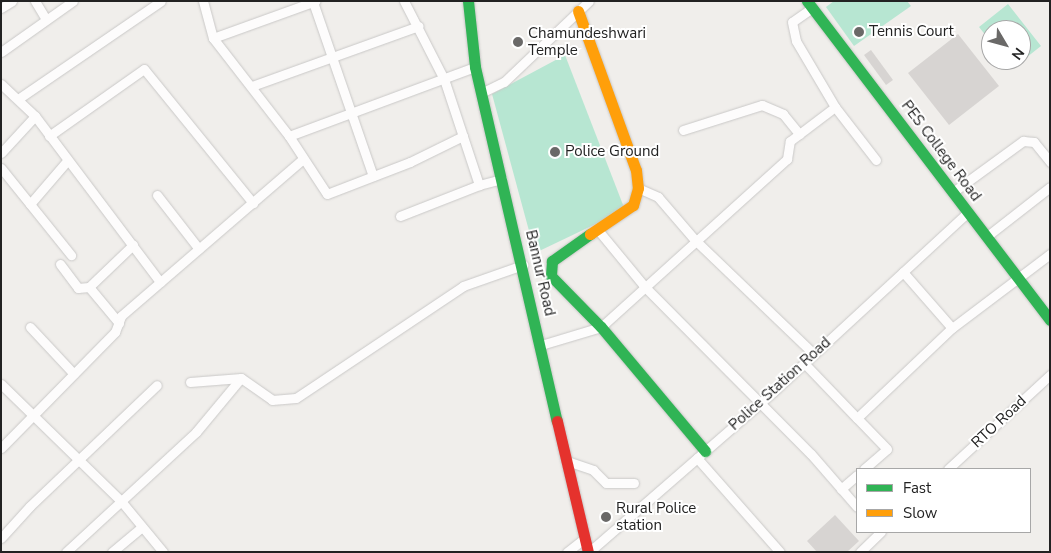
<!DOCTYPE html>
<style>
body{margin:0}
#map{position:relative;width:1051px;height:553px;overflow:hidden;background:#f0eeeb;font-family:"Nunito Sans",sans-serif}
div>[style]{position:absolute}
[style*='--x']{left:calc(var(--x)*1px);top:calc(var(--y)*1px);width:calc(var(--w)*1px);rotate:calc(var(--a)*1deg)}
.pitch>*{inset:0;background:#b7e6d2}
.building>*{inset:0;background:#d7d4d2}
.roads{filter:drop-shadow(0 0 1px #c9c8c7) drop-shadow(0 0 1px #c9c8c7)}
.street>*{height:9px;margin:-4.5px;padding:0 4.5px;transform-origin:4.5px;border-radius:4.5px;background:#fdfcfc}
.fast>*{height:11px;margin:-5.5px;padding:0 5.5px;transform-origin:5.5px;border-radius:5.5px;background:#30b455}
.slow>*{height:11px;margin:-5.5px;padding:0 5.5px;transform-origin:5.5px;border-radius:5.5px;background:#ff9f0a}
.jam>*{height:11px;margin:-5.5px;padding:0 5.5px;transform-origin:5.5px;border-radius:5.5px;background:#e5322d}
.dots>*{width:14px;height:14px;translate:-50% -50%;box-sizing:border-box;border:2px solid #fff;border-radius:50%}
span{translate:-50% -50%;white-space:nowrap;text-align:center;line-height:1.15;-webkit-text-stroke:4px #fff;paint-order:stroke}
.poi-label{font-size:15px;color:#222}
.left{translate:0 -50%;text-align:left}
.street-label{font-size:15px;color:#222}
.frame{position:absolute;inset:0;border:2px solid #222;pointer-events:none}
.legend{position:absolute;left:856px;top:468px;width:175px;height:65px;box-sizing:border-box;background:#fff;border:1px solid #a7a7a7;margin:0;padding:6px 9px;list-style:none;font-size:15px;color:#222}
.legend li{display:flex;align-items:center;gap:10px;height:25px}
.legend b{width:25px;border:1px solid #a7a7a7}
.north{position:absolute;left:981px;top:20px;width:50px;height:50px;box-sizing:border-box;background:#fff;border:1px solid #a7a7a7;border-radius:50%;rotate:127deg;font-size:14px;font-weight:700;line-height:20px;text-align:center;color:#222}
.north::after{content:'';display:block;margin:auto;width:18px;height:22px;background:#6a6968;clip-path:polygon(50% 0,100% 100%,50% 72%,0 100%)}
</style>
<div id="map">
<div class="pitch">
<i style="clip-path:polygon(834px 1px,907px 1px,911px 6px,854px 46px,826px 7px)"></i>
<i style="clip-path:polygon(1008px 4px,1041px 46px,1012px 69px,1005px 60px,1021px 60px,1021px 30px,991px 30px,991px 42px,979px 27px)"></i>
<i style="clip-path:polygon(565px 55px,625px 210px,535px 253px,492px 94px)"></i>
</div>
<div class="building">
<i style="clip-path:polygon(958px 34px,999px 86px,949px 125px,908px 73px)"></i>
<i style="clip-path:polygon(871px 50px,893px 80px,886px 85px,864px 55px)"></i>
<i style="clip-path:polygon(835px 515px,859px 541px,847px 552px,817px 552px,807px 541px)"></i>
</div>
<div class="roads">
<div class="street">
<i style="--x:35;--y:1;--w:21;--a:59"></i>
<i style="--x:203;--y:1;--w:38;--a:75"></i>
<i style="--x:213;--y:38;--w:124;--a:52.2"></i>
<i style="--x:289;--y:136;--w:69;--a:56.8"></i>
<i style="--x:327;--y:194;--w:89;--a:-21.1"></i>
<i style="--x:410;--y:162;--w:59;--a:-26.1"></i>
<i style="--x:404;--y:1;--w:88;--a:62.9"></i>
<i style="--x:444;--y:79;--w:112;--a:71.7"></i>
<i style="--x:479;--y:185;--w:24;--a:-15"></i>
<i style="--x:313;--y:2;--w:184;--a:71"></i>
<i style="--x:1;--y:8;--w:13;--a:-32"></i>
<i style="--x:812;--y:8;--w:24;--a:145"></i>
<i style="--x:792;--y:22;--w:19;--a:78"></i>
<i style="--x:796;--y:41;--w:77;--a:59.4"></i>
<i style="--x:835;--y:107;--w:67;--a:52.3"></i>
<i style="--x:213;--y:38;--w:109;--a:-19.9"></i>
<i style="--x:1;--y:52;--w:88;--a:-35.3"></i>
<i style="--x:1;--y:84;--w:47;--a:43.3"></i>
<i style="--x:35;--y:116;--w:208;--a:53"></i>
<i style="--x:252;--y:86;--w:177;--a:-19.8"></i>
<i style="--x:481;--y:93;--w:25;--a:-26"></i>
<i style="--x:504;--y:82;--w:117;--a:-43.6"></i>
<i style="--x:18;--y:99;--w:173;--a:-34.4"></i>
<i style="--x:683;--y:130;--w:83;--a:-17.6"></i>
<i style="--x:762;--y:105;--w:23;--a:23"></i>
<i style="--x:783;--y:114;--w:26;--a:51"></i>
<i style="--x:49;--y:136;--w:116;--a:-35.2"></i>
<i style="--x:144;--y:69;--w:173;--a:50.9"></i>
<i style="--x:289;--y:136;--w:198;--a:-20.4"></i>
<i style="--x:1;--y:153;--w:50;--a:-47.4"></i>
<i style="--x:1;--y:168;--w:112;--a:51.2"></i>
<i style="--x:638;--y:188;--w:22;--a:24"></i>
<i style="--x:658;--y:197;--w:57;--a:49.3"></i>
<i style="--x:695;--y:240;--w:165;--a:43.8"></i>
<i style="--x:953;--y:192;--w:87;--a:-36.1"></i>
<i style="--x:1023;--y:141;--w:11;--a:5"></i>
<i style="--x:1034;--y:142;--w:26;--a:51"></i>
<i style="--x:157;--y:195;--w:68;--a:52.1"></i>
<i style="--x:30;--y:204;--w:57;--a:-49.3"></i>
<i style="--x:400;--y:216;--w:85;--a:-21.4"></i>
<i style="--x:598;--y:230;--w:74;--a:50.5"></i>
<i style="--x:645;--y:287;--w:235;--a:45.2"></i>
<i style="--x:811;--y:454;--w:70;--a:49"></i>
<i style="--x:986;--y:237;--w:81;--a:-38"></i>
<i style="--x:60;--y:264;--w:30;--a:53"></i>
<i style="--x:78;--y:288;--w:11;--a:-5"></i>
<i style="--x:89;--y:287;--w:61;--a:-43.7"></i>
<i style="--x:903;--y:272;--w:74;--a:48.8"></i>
<i style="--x:89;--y:287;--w:47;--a:50.2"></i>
<i style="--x:30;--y:327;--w:64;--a:46.9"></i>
<i style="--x:541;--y:345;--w:63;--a:-16.7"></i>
<i style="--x:601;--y:327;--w:251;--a:-42.1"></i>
<i style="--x:787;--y:159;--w:18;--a:-81"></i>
<i style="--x:790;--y:141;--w:56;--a:-37.1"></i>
<i style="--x:804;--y:363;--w:76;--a:46.1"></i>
<i style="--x:190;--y:382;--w:51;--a:-4.5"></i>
<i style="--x:241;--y:378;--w:38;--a:35"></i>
<i style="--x:272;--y:400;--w:24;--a:-5"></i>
<i style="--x:296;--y:398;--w:201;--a:-33.8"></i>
<i style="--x:463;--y:286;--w:64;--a:-19.3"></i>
<i style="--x:1;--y:384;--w:168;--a:44.3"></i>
<i style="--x:121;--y:501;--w:66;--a:50.5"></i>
<i style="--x:1;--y:448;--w:163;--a:-45.5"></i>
<i style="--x:115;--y:332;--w:17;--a:-69"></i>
<i style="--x:121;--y:316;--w:240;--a:-40.8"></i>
<i style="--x:697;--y:458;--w:125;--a:48.6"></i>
<i style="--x:567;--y:461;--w:28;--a:19"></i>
<i style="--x:593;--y:470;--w:18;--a:45"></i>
<i style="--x:606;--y:483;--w:28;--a:0"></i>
<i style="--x:864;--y:469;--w:30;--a:-41"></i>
<i style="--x:887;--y:449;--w:43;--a:-134.1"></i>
<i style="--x:857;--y:418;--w:131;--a:-43.5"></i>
<i style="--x:952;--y:328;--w:123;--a:-37.1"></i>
<i style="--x:948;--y:469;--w:139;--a:-42.7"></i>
<i style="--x:841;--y:489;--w:21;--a:-41"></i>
<i style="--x:1;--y:538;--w:43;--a:-47.8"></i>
<i style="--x:30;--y:506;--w:175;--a:-43.6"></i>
<i style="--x:66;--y:552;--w:177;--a:-42.7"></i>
<i style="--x:196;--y:432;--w:70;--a:-50.2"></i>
<i style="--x:112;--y:552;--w:39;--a:-40"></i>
<i style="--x:567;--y:552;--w:23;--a:-38"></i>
<i style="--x:589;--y:552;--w:244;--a:-41"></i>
<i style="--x:773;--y:392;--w:264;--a:-42.7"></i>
<i style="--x:860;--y:552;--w:29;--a:-44"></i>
</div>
<div class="fast">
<i style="--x:468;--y:1;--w:66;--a:83.9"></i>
<i style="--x:475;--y:67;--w:363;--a:77"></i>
<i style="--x:807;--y:1;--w:401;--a:52.7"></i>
<i style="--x:590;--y:234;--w:47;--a:144.6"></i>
<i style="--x:552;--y:261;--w:15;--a:94"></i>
<i style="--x:551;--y:276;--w:71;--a:45.6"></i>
<i style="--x:601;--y:327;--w:162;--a:50"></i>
</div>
<div class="slow">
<i style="--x:578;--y:11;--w:169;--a:70"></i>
<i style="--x:636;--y:170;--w:18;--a:84"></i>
<i style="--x:638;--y:188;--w:18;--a:106"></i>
<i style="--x:633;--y:205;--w:52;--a:146"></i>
</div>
<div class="jam">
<i style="--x:557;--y:421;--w:135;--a:76.7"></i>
</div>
</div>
<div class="dots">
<i style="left:859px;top:32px;background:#6a6968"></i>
<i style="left:518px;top:42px;background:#6a6968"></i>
<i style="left:555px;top:152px;background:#6a6968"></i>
<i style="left:606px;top:517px;background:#6a6968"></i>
</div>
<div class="poi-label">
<span class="left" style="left:869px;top:32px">Tennis Court</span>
<span class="left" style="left:528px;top:42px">Chamundeshwari<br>Temple</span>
<span class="left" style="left:565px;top:152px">Police Ground</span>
<span class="left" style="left:616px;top:517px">Rural Police<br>station</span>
</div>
<div class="street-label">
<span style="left:941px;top:151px;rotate:53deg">PES College Road</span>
<span style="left:540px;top:273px;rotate:77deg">Bannur Road</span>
<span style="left:780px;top:384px;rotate:-42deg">Police Station Road</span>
<span style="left:999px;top:422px;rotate:-43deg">RTO Road</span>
</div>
<div class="frame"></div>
<ul class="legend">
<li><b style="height:6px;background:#30b455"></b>Fast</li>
<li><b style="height:6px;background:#ff9f0a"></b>Slow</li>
</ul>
<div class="north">N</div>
</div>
